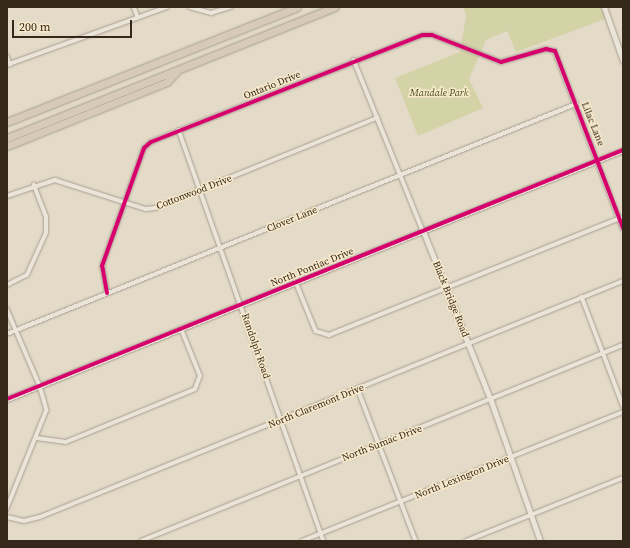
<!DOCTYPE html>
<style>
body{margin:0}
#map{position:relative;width:630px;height:548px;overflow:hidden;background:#e3dac7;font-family:"Source Serif 4",serif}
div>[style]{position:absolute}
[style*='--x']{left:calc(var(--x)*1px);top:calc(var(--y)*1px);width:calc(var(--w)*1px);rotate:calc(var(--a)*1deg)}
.green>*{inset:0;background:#d4d3a8}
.roads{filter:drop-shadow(0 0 1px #a79f91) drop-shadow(0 0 1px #a79f91)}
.street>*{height:3.5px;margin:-1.75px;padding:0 1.75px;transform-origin:1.75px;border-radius:1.75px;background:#ebe5d9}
.secondary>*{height:5px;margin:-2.5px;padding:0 2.5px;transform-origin:2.5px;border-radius:2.5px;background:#ebe5d9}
.highway>*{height:7px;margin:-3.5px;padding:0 3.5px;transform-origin:3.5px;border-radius:3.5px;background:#d7cab7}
.cycleway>*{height:4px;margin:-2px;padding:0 2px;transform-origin:2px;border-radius:2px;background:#d6006c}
span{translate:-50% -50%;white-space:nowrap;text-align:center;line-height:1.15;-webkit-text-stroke:3px #f7e9ca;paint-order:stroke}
.street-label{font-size:10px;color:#35271a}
.park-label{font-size:10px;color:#47531f;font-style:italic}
.frame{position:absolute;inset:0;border:8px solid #35271a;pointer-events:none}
.scale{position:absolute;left:12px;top:20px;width:120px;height:18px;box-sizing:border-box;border:2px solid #35271a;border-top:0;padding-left:5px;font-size:12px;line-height:14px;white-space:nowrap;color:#35271a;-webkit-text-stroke:3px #f7e9ca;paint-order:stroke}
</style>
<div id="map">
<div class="green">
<i style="clip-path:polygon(463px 7px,604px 7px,608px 18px,516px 52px,507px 31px,486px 40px,469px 79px,483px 108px,418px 136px,395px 78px,460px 52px,466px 16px)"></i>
</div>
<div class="roads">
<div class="street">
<i style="--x:134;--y:7;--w:11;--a:68"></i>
<i style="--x:190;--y:7;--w:22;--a:16"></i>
<i style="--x:211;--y:13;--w:21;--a:-17"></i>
<i style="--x:7;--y:56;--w:9;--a:69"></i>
<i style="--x:354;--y:60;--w:184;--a:68"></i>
<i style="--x:7;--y:65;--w:170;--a:-19.9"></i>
<i style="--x:179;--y:130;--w:436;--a:70.6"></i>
<i style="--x:7;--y:196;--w:51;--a:-18.4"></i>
<i style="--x:55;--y:180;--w:96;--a:17.7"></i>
<i style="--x:146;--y:209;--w:9;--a:-6"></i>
<i style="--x:155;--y:208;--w:240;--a:-22.1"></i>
<i style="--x:296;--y:282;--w:53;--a:67.8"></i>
<i style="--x:316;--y:331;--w:14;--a:17"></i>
<i style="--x:329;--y:335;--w:314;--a:-21.9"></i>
<i style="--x:7;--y:285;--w:22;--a:-27"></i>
<i style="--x:27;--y:275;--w:46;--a:-65.7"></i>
<i style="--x:46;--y:233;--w:16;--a:-90"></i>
<i style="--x:46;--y:217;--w:34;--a:-111"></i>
<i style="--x:107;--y:293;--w:27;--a:-100"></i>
<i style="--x:102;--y:266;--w:125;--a:-70.4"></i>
<i style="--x:144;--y:148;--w:9;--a:-41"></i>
<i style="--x:151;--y:142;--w:292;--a:-21.5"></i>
<i style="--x:423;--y:35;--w:9;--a:0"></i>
<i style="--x:432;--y:35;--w:74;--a:21.4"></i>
<i style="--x:501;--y:62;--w:47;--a:-16.1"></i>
<i style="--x:546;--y:49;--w:9;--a:13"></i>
<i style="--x:555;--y:51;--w:190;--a:69"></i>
<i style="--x:582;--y:297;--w:116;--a:69.2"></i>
<i style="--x:7;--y:309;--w:84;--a:66.8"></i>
<i style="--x:40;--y:386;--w:25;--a:74"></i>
<i style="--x:47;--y:410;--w:107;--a:112"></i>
<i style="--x:7;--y:334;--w:614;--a:-22.01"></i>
<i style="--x:358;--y:389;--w:163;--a:69.1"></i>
<i style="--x:37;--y:438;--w:29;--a:8"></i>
<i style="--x:66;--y:442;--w:139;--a:-22.3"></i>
<i style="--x:195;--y:389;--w:14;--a:-69"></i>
<i style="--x:200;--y:376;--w:51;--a:-112"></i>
<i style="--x:7;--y:517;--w:17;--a:13"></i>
<i style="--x:24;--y:521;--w:16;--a:-14"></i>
<i style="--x:40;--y:517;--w:629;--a:-22.04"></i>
<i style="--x:141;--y:541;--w:520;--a:-22.13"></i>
<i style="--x:302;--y:541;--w:346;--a:-21.9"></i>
<i style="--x:466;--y:541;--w:169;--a:-21.9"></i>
</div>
<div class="secondary">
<i style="--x:604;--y:7;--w:57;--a:70.6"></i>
<i style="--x:423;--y:231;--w:183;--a:68.2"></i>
<i style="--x:491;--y:401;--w:148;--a:70.7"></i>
<i style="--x:7;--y:399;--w:664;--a:-22.01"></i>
</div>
<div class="highway">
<i style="--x:7;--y:122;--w:312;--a:-21.6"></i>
<i style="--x:7;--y:138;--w:353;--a:-21.8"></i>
<i style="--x:7;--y:146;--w:172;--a:-21.8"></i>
<i style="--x:167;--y:82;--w:15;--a:-48"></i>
</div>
</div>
<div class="cycleway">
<i style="--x:107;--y:293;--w:27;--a:-100"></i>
<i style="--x:102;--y:266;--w:125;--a:-70.4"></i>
<i style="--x:144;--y:148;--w:9;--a:-41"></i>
<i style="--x:151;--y:142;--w:292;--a:-21.5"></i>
<i style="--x:423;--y:35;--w:9;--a:0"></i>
<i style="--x:432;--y:35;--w:74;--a:21.4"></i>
<i style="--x:501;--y:62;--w:47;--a:-16.1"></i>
<i style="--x:546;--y:49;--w:9;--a:13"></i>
<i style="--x:555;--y:51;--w:190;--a:69"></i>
<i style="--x:7;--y:399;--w:664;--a:-22.01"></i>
</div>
<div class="street-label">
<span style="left:272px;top:85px;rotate:-22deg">Ontario Drive</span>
<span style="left:593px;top:124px;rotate:68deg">Lilac Lane</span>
<span style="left:194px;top:192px;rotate:-21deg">Cottonwood Drive</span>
<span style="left:292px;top:219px;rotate:-22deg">Clover Lane</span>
<span style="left:312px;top:267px;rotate:-22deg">North Pontiac Drive</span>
<span style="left:451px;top:299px;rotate:68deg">Black Bridge Road</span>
<span style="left:256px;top:346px;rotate:71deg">Randolph Road</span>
<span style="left:316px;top:406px;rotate:-22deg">North Claremont Drive</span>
<span style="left:382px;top:443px;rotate:-21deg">North Sumac Drive</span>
<span style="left:462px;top:477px;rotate:-22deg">North Lexington Drive</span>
</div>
<div class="park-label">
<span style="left:439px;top:93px">Mandale Park</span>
</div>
<div class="frame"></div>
<div class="scale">200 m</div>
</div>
